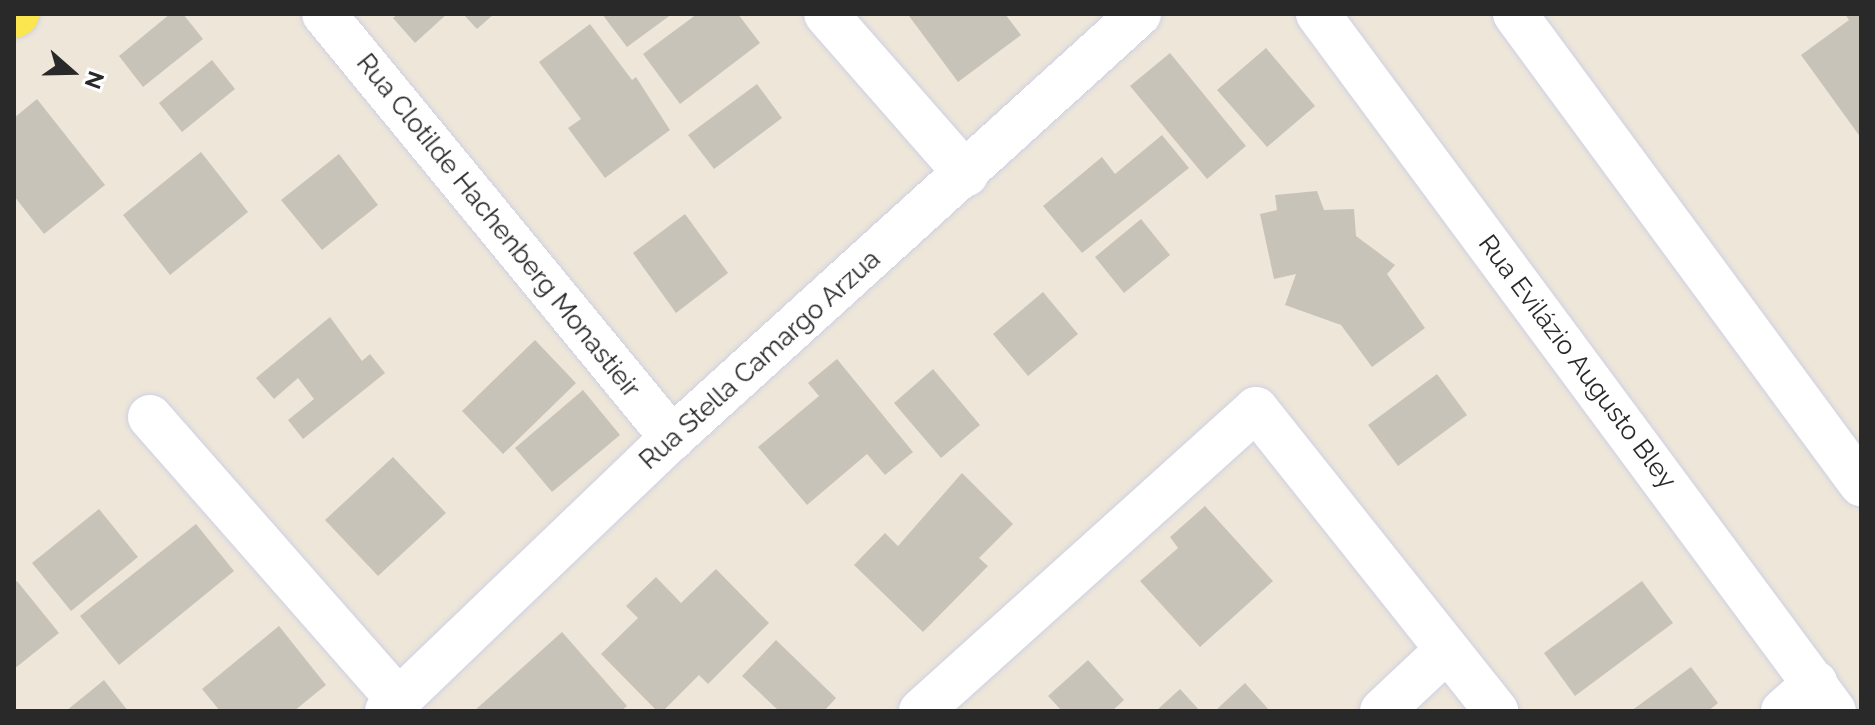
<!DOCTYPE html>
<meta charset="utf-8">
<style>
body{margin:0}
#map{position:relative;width:1875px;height:725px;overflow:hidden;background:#ede6d9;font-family:Raleway,sans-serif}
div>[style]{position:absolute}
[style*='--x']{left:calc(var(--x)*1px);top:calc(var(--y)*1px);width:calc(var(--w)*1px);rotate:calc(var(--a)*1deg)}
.building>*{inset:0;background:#c8c3b9}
.roads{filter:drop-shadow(0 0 2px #cfd0e3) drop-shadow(0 0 2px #cfd0e3)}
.minor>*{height:44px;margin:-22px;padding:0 22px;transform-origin:22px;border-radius:22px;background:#fff}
.major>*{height:44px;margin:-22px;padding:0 22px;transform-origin:22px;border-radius:22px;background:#fbe650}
span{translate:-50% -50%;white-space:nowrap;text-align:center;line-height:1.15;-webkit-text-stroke:7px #fff;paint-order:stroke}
.street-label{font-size:26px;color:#292929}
.frame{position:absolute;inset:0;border:16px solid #292929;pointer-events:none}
.north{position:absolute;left:32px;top:32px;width:80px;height:80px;-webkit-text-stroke:6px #fff;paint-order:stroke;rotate:110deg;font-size:22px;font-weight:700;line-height:32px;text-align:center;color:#292929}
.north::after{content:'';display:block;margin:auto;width:28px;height:36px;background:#292929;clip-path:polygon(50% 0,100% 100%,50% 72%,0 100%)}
</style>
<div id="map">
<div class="building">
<i style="clip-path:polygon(170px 14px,183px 14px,203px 39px,143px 87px,119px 56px)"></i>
<i style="clip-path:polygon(398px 14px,447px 14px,415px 43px,393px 18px)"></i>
<i style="clip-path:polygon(463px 14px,494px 14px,477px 29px)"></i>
<i style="clip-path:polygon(602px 14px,672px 14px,627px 47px)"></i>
<i style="clip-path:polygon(697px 14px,738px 14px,760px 43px,680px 104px,643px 54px)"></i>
<i style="clip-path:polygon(913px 14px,1005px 14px,1021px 35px,958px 82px,909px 16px)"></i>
<i style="clip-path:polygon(1845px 14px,1861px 14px,1861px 138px,1801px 55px,1849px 20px)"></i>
<i style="clip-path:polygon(590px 24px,632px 80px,636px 77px,670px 130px,605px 178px,568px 128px,581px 119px,539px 62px)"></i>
<i style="clip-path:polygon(1266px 48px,1315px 106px,1267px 147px,1217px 90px)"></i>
<i style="clip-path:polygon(1170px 53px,1246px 146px,1207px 179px,1130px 86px)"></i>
<i style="clip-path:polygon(212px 60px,235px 89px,182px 132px,159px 103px)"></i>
<i style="clip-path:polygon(757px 84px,782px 118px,714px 169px,688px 135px)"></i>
<i style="clip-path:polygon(37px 99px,105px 185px,44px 234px,14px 196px,14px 118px)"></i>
<i style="clip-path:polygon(1162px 135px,1189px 168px,1082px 253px,1043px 206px,1102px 157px,1115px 174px)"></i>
<i style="clip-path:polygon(201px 152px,248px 212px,170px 275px,123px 215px)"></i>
<i style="clip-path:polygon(339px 154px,378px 205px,322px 250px,281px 200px)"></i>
<i style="clip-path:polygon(1317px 191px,1324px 210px,1354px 209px,1356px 236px,1395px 265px,1387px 274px,1425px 328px,1372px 367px,1341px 325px,1285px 305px,1296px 274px,1274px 279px,1260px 214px,1277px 210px,1275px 195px)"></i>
<i style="clip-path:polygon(685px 214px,728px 273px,676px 313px,633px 253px)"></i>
<i style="clip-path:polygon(1141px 219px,1170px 255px,1124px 293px,1095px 257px)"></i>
<i style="clip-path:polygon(1043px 292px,1078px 334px,1028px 376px,993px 334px)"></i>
<i style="clip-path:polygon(330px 317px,362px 361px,370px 354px,385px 373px,303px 439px,288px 420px,314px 399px,298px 378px,274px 399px,256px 378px)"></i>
<i style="clip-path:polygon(535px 340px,576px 383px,503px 454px,462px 411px)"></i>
<i style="clip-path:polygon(837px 359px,913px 452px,885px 475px,867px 454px,807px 505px,758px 447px,819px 396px,808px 383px)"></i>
<i style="clip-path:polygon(933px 369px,980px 425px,941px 458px,894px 403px)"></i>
<i style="clip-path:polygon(1437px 374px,1467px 415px,1398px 466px,1368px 425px)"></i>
<i style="clip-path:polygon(583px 390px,620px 435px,552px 492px,515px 448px)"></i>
<i style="clip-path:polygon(393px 457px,446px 513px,378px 576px,325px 520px)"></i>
<i style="clip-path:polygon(962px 473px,1013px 524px,979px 558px,988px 566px,923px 632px,854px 565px,885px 533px,898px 546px)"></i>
<i style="clip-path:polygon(1205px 506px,1273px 581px,1200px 647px,1140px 581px,1178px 548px,1170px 537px)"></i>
<i style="clip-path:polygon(99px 509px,138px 557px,71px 611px,32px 563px)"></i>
<i style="clip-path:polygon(196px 524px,234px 571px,119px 665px,80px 616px)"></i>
<i style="clip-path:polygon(716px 569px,769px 623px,708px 684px,699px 675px,663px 711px,657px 711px,601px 654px,638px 618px,626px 606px,656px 577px,681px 603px)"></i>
<i style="clip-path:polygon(17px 581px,59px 633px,14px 669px,14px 583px)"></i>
<i style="clip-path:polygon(1642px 581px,1673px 623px,1575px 696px,1544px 653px)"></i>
<i style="clip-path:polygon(279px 626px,326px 685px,294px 711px,220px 711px,202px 689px)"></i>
<i style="clip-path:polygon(562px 632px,627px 706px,621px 711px,474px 711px)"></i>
<i style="clip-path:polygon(776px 640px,836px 698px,824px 711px,779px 711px,742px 676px)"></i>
<i style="clip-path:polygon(1088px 660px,1124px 700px,1112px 711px,1062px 711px,1048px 696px)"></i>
<i style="clip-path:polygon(1691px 667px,1718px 703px,1708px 711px,1631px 711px)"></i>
<i style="clip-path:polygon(104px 680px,128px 711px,66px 711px)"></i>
<i style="clip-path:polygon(1245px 683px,1270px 711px,1215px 711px)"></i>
<i style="clip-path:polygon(1180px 689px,1200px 711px,1156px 711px)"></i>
</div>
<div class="roads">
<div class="minor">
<i style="--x:324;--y:14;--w:549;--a:50.62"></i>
<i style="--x:826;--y:14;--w:213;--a:48.8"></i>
<i style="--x:1318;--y:14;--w:867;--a:53.49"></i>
<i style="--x:1515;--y:14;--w:584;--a:53.64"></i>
<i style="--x:150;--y:417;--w:377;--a:48.7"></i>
<i style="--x:387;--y:711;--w:395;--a:-43.8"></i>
<i style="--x:672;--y:438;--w:631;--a:-42.24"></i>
<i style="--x:921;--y:711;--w:451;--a:-42"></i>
<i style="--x:1256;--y:409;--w:386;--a:51.5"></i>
<i style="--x:1382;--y:711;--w:89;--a:-43.2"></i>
<i style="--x:1783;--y:711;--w:43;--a:-41.2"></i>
</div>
<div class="major">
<i style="--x:14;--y:16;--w:4;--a:-34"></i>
</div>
</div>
<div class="street-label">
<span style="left:498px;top:226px;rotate:51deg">Rua Clotilde Hachenberg Monastieir</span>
<span style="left:760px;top:360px;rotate:-42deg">Rua Stella Camargo Arzua</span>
<span style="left:1577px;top:362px;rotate:53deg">Rua Evilázio Augusto Bley</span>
</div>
<div class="frame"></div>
<div class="north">N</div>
</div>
